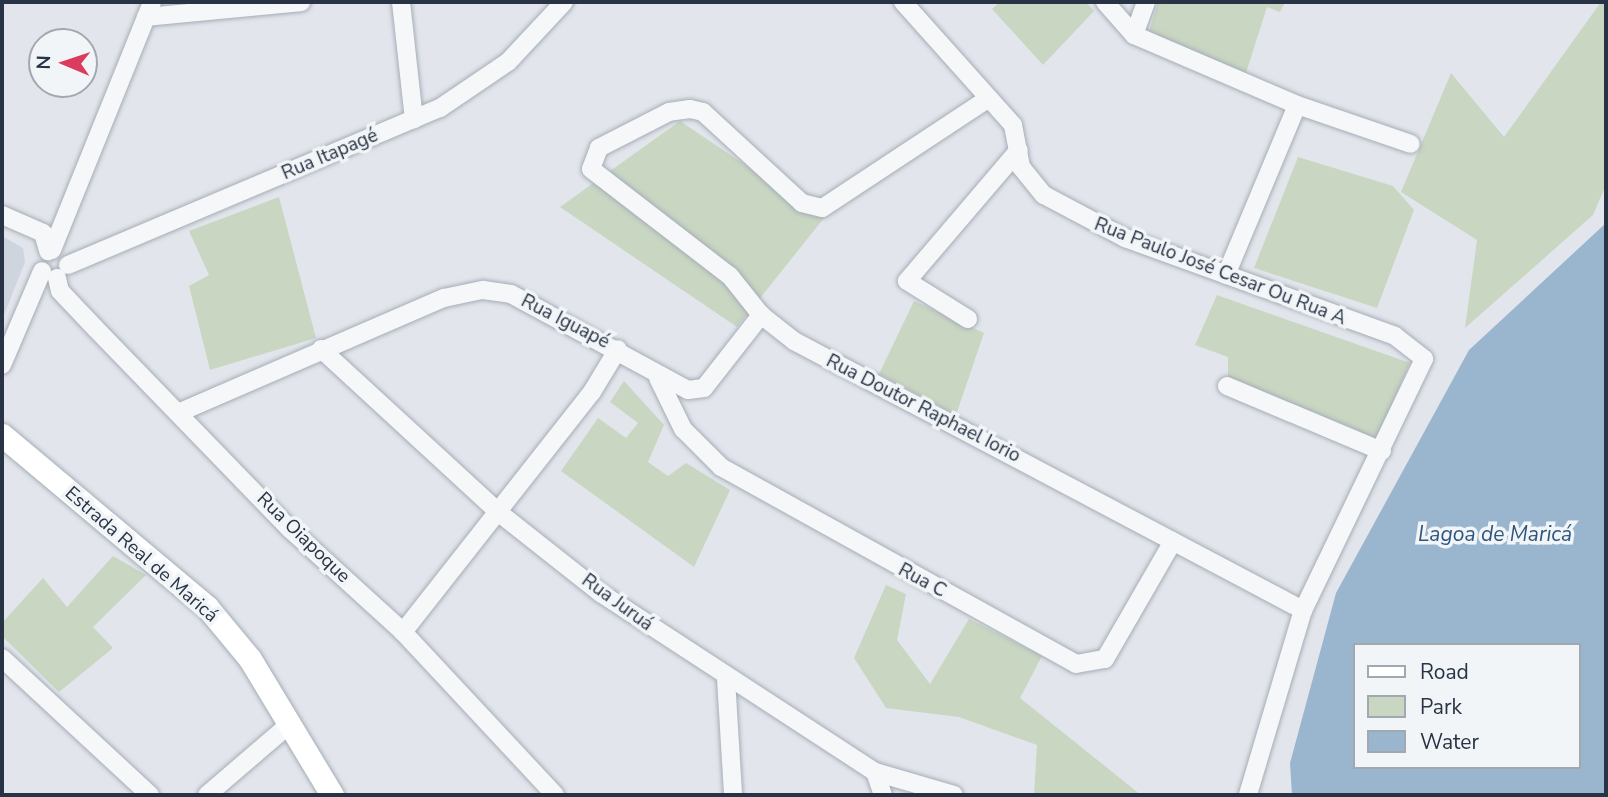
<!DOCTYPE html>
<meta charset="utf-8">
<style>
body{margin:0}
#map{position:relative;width:1608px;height:797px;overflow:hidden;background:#e2e6ec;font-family:"Nunito Sans",sans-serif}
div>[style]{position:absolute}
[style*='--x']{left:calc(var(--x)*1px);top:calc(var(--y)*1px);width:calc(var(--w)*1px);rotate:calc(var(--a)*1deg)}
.built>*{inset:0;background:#cfd5de}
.green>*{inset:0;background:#c8d6c2}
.water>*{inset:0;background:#9ab6cf}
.roads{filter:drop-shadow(0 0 2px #a6adb7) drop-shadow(0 0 2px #a6adb7)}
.minor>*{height:18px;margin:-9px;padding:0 9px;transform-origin:9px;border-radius:9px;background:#f5f7f9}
.major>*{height:23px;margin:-11.5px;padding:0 11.5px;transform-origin:11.5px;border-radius:11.5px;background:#fff}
span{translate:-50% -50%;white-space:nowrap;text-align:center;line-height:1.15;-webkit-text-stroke:7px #f2f5f8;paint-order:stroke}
.street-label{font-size:19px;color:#283445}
.water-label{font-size:21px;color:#2e567e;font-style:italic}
.frame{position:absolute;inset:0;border:4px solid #283445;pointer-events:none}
.legend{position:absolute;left:1353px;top:643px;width:228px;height:126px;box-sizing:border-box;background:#f2f5f8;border:2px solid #a1a8b0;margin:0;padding:9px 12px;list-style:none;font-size:21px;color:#283445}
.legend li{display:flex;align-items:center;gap:14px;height:35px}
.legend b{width:35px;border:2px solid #a1a8b0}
.north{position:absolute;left:28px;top:28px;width:70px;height:70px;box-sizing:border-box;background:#f2f5f8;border:2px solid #a1a8b0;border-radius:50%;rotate:272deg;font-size:19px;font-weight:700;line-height:28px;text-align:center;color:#283445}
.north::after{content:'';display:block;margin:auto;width:24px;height:32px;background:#db3c5d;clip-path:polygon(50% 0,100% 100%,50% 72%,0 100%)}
</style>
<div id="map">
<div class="built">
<i style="clip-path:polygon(2px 236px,23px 248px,25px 262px,2px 320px)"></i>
</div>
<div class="green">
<i style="clip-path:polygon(1000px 2px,1086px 2px,1094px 11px,1043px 65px,992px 9px)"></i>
<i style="clip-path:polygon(1158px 2px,1285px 2px,1280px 12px,1267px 7px,1246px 73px,1148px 35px)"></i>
<i style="clip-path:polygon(1601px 2px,1606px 2px,1606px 185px,1593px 215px,1465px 328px,1477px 240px,1401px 192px,1451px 73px,1504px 137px)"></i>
<i style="clip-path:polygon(680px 121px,824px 218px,737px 327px,560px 207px)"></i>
<i style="clip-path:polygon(1298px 157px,1393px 186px,1414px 210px,1377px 308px,1254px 268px)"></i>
<i style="clip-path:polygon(279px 197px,316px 338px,210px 370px,189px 286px,209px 275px,189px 231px)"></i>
<i style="clip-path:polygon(1217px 295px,1410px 363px,1377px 439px,1228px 379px,1228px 357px,1195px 345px)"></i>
<i style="clip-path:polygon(914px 301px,984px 333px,956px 415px,879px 374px)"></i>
<i style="clip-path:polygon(624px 381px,664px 425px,648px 462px,668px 476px,686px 463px,730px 490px,694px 567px,561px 471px,598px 418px,626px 438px,638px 423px,610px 402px)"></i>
<i style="clip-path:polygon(113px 556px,146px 575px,93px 627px,113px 648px,59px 692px,2px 636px,2px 623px,43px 578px,67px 607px)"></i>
<i style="clip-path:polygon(886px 585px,906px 594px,897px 640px,930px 684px,969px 619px,1042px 656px,1020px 698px,1141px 795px,1034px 795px,1037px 745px,959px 717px,886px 708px,854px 658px)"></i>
</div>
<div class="water">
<i style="clip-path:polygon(evenodd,1606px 223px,1606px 795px,1292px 795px,1290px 763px,1336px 593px,1469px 350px,1606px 223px,1354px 645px,1578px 645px,1578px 767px,1354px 767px,1354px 645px)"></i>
</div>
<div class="roads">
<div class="minor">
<i style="--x:401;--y:2;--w:118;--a:83.7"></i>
<i style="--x:903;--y:2;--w:165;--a:48.2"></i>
<i style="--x:1013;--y:125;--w:43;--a:79.2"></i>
<i style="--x:1021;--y:167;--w:36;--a:51"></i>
<i style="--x:1044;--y:195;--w:92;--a:28"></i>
<i style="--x:1125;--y:238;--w:287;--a:19.9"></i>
<i style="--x:1395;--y:336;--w:37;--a:38"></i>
<i style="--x:1424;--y:359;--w:279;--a:115.7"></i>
<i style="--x:1303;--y:610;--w:193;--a:106.6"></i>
<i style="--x:1105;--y:2;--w:44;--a:48.7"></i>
<i style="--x:1134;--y:35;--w:177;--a:23.2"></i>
<i style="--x:1297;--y:105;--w:120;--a:18.9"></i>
<i style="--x:146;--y:17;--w:156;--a:-5.5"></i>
<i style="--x:1134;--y:35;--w:35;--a:-70"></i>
<i style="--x:986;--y:100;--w:196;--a:146.6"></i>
<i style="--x:822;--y:208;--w:21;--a:-166"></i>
<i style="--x:802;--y:203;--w:134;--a:-137.4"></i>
<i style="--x:703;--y:112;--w:13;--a:-167"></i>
<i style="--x:690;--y:109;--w:21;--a:172"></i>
<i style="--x:669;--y:112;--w:79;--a:152.8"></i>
<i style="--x:599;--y:148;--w:22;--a:111"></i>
<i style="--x:591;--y:169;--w:175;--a:37.6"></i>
<i style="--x:730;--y:276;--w:50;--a:51.5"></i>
<i style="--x:761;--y:315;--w:42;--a:38.2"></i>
<i style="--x:794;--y:341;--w:576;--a:27.86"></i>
<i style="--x:2;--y:215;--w:45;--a:23.7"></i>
<i style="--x:43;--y:233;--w:19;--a:74"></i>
<i style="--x:52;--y:250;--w:267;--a:-68"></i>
<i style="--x:68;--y:265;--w:404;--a:-22.9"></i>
<i style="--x:440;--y:108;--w:82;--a:-34.1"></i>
<i style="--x:508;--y:62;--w:82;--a:-47"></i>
<i style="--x:1226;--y:275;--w:184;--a:-67.3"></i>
<i style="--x:57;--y:278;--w:13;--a:77"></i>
<i style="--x:60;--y:291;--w:52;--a:46.5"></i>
<i style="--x:96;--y:329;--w:279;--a:45.9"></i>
<i style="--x:290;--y:529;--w:153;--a:42.3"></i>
<i style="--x:403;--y:632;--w:223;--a:47"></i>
<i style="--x:968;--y:319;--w:72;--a:-148.1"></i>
<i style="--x:907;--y:281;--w:172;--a:-49.5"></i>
<i style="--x:321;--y:349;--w:241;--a:42.6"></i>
<i style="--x:498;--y:512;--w:132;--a:38.3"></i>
<i style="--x:602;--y:594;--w:326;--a:33.1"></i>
<i style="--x:875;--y:772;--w:82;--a:16.2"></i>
<i style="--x:2;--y:365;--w:102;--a:-66.9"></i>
<i style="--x:658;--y:378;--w:57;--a:63.9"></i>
<i style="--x:683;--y:429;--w:54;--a:45"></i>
<i style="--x:721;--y:467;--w:406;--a:29"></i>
<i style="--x:1076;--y:664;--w:29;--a:-10"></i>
<i style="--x:1105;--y:659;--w:136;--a:-60"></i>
<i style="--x:1227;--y:386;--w:168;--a:22.8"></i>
<i style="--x:178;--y:413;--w:290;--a:-23.4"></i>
<i style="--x:444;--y:298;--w:40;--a:-12"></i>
<i style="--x:483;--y:290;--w:28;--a:8"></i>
<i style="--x:511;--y:294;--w:201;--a:28.5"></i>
<i style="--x:688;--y:390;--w:16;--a:-7"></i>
<i style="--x:704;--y:388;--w:93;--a:-52"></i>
<i style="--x:403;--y:632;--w:305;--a:-51.8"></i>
<i style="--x:592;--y:392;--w:50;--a:-58.8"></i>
<i style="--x:2;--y:658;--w:202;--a:42.8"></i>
<i style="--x:726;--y:679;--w:116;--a:86.5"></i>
<i style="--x:875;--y:772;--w:24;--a:71"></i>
<i style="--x:207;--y:795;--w:111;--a:-40.6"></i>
</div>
<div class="major">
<i style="--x:2;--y:435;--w:268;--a:40"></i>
<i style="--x:207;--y:607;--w:67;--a:50.4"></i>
<i style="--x:250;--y:659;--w:159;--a:58.9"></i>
</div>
</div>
<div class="street-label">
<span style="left:330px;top:155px;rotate:-23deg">Rua Itapagé</span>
<span style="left:1220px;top:272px;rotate:21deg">Rua Paulo José Cesar Ou Rua A</span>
<span style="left:565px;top:322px;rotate:27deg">Rua Iguapé</span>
<span style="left:923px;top:409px;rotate:27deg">Rua Doutor Raphael Iorio</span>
<span style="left:303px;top:538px;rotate:44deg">Rua Oiapoque</span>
<span style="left:141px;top:555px;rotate:41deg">Estrada Real de Maricá</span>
<span style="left:922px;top:581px;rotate:28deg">Rua C</span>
<span style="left:617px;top:603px;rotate:36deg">Rua Juruá</span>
</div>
<div class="water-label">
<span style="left:1495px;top:534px">Lagoa de Maricá</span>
</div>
<div class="frame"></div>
<ul class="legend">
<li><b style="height:9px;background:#fff"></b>Road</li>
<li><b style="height:19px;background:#c8d6c2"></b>Park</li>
<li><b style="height:19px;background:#9ab6cf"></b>Water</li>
</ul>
<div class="north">N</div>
</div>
